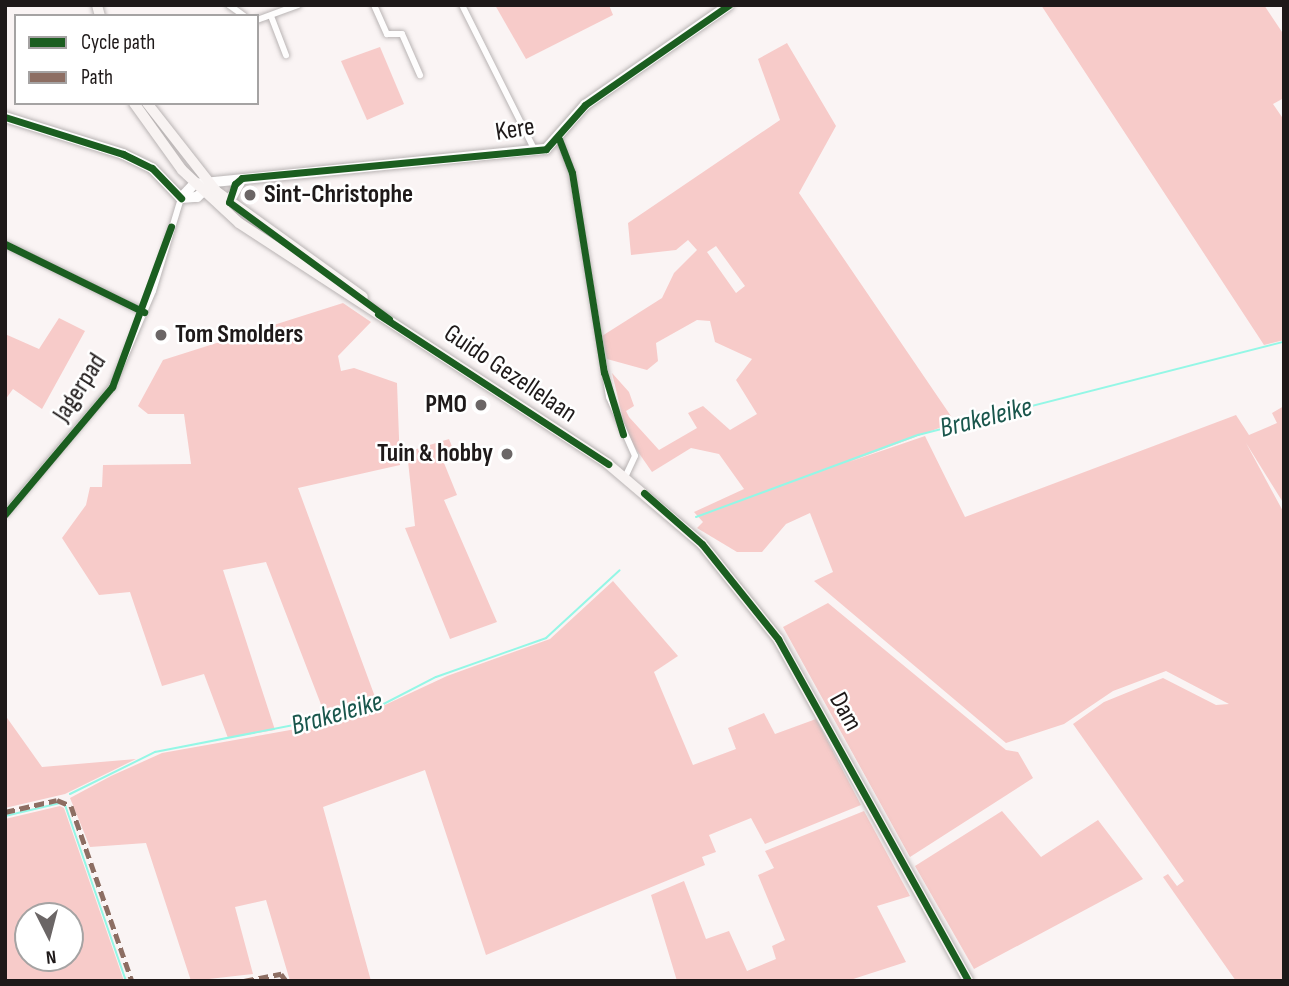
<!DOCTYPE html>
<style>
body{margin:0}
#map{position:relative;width:1289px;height:986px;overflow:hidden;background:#faf4f4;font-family:"Sofia Sans Condensed",sans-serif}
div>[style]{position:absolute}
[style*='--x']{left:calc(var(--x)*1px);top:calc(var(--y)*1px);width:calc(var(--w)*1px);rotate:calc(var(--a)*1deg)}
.green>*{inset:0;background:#f7cbc9}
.stream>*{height:2px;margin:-1px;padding:0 1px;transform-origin:1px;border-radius:1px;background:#94f7e6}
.roads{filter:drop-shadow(0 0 2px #b9b4b4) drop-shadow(0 0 2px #b9b4b4)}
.street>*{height:6px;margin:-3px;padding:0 3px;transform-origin:3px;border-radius:3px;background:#fefdfd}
.secondary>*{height:10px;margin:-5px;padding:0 5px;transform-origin:5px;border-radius:5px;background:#fefdfd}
.primary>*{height:10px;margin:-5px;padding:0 5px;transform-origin:5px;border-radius:5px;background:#f8f3f2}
.quiet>*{height:5px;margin-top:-2.5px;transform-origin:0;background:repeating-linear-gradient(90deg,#8d6e63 0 10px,transparent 0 15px)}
.cycleway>*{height:7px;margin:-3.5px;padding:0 3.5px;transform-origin:3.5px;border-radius:3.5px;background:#1b5e20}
.dots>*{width:19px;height:19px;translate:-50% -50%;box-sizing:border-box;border:4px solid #fff;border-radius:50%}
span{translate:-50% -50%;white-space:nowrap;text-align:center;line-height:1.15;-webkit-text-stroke:5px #fff;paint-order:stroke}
.street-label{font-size:26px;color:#1e1919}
.poi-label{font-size:26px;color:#1e1919;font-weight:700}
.left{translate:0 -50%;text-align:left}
.right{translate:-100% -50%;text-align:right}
.water-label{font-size:28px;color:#19564c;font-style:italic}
.frame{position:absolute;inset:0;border:7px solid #1e1919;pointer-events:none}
.legend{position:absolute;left:14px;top:14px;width:245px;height:91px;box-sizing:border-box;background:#fff;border:2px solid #a5a3a3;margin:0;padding:9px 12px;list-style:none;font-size:21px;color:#1e1919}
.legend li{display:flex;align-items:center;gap:14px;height:35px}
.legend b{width:35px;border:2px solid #a5a3a3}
.north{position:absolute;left:14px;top:902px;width:70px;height:70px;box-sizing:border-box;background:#fff;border:2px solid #a5a3a3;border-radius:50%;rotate:174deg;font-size:19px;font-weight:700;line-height:28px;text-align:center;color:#1e1919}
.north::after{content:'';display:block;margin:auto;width:24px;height:32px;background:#6b6666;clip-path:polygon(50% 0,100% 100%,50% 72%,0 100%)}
</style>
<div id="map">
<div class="green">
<i style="clip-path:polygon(495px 5px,609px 5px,613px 15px,526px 59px)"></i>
<i style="clip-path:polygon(1041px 5px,1264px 5px,1284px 35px,1284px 98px,1273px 104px,1284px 120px,1284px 340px,1264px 345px)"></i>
<i style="clip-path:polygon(evenodd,787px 43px,836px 126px,799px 193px,955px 422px,849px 462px,925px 436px,965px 517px,1236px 415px,1249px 435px,1277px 423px,1272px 413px,1284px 406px,1284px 504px,1246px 443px,1284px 513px,1284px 981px,1236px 981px,1163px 877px,1168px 874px,1177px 886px,1184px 881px,1073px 724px,1104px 702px,1163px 678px,1216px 705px,1229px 704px,1166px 671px,1113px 691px,1064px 724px,1006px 743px,814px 581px,833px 572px,810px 513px,786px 524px,762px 552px,737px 552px,697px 528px,703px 522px,694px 512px,744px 489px,719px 454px,691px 448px,652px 472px,627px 436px,612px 373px,629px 392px,634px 406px,626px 411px,629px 417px,659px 450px,697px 428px,688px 413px,703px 406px,730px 430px,757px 414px,736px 380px,752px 359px,715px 342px,710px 321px,697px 320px,656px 343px,658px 361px,647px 370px,607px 359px,602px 336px,662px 298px,674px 273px,697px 250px,688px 240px,676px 250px,631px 255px,628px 223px,780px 120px,758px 59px,787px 43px,716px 246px,745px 286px,736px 293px,707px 252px,716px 246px)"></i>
<i style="clip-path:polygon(380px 47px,404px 104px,367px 120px,341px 61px)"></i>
<i style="clip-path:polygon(343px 303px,371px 322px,338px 356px,341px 371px,354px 368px,397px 383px,400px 465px,298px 488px,378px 705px,327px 720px,266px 562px,223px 570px,275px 730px,228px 738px,204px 674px,162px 686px,130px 592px,99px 595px,62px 538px,86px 505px,90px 487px,102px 487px,103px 465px,191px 464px,184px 414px,148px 414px,138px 406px,163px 360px)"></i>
<i style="clip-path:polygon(59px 318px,85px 331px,42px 409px,13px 389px,5px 400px,5px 334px,39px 349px)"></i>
<i style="clip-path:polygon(449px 439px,457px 459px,444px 463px,457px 495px,444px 500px,497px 622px,450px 639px,405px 528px,415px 526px,407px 452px)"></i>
<i style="clip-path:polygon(613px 581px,678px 656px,654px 672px,693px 765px,736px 749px,728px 728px,764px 713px,775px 734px,816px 719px,861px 805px,765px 844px,751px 818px,709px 835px,716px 852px,702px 857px,705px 865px,486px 955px,425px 770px,323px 807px,371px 981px,290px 981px,266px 900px,235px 907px,253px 974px,191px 981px,146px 843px,90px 847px,70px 798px,111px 776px,162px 753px,357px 718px,447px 676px,550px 639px)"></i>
<i style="clip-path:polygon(828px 603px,1006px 750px,1018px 752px,1033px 778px,910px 857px,783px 627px)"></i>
<i style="clip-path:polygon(5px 715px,42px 767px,136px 759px,65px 794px,5px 808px)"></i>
<i style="clip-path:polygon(evenodd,60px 806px,64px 808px,124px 981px,5px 981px,5px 819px,60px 806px,28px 916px,70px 916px,70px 958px,28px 958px,28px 916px)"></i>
<i style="clip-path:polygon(864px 811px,910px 896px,877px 906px,906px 962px,847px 981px,677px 981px,651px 895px,684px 881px,706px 939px,729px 931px,747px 971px,776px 959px,772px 946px,785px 940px,758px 875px,774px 868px,765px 851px)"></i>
<i style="clip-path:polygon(1002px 811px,1041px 857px,1098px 820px,1143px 879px,974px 969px,915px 866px)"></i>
</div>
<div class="stream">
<i style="--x:696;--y:517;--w:237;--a:-20.3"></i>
<i style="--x:918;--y:435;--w:378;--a:-14.3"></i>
<i style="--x:70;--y:794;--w:95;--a:-26.3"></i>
<i style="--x:155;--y:752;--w:221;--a:-11"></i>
<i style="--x:372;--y:710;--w:72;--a:-27.3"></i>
<i style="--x:436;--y:677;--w:117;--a:-19.5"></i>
<i style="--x:546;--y:638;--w:100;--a:-42.6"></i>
<i style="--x:5;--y:816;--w:61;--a:-13.3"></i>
<i style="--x:64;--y:802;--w:189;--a:70.9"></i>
</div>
<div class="roads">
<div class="street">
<i style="--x:229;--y:5;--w:19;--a:36"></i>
<i style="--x:374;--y:5;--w:32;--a:66"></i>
<i style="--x:387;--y:34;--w:15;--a:0"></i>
<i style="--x:402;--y:34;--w:45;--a:66.3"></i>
<i style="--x:462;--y:5;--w:163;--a:63.4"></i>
<i style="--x:271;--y:16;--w:42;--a:69"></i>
<i style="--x:257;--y:20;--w:44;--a:-20.1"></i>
<i style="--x:559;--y:139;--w:36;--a:69"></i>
<i style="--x:572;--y:173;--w:227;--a:80.6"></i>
<i style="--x:609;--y:397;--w:64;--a:66.2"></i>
<i style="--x:635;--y:456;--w:23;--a:115"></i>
<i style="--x:5;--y:244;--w:155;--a:26.1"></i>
<i style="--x:5;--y:514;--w:166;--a:-49.9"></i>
<i style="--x:112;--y:387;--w:104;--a:-66.9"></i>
<i style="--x:153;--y:291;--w:97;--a:-73.2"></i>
</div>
<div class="secondary">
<i style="--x:5;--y:117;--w:124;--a:17.4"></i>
<i style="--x:123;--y:154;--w:32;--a:26"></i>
<i style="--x:152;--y:168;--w:42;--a:46"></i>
<i style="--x:181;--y:198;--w:16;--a:-4"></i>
<i style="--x:197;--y:197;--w:16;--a:-43"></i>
<i style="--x:181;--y:198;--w:19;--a:-47"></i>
<i style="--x:194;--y:184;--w:354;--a:-5.7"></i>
<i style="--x:546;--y:149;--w:59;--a:-48.4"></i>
<i style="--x:585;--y:105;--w:175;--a:-34.8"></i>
<i style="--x:229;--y:202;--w:26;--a:-61"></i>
</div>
<div class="primary">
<i style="--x:97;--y:5;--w:11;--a:75"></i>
<i style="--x:134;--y:103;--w:82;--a:54.4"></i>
<i style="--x:182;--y:170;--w:78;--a:42.9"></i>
<i style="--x:239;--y:223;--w:441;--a:33.1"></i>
<i style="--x:608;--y:464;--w:123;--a:40.4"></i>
<i style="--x:702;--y:544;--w:122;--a:51.3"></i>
<i style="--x:778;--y:639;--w:391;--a:60.9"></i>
<i style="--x:147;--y:103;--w:112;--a:51.9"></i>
<i style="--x:216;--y:191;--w:181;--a:35.8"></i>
</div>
</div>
<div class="quiet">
<i style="--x:5;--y:812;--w:53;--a:-13"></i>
<i style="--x:57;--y:800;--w:15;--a:23"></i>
<i style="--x:71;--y:806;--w:185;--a:70.8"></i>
<i style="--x:244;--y:981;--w:38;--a:-11"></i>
<i style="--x:281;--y:974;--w:9;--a:54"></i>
</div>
<div class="cycleway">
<i style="--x:5;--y:117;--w:124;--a:17.4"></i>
<i style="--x:123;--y:154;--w:32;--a:26"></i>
<i style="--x:152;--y:168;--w:42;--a:46"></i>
<i style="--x:559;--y:139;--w:36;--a:69"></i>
<i style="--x:572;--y:173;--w:202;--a:80.9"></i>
<i style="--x:604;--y:372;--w:65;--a:73"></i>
<i style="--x:5;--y:244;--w:155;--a:26.1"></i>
<i style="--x:378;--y:314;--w:275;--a:33.1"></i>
<i style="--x:389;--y:319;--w:198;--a:-143.8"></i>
<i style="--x:229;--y:202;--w:19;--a:-72"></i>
<i style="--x:235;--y:184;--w:9;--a:-41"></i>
<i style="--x:242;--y:178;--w:305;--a:-5.4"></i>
<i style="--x:546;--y:149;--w:59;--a:-48.4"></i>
<i style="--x:585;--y:105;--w:175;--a:-34.8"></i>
<i style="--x:644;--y:493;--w:77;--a:41.3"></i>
<i style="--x:702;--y:544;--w:122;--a:51.3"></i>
<i style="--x:778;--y:639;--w:391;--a:60.9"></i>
<i style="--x:5;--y:514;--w:166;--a:-49.9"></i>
<i style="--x:112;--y:387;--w:171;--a:-69.8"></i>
</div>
<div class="dots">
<i style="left:250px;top:195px;background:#6b6666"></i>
<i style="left:161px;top:335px;background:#6b6666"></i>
<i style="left:481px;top:405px;background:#6b6666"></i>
<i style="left:507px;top:454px;background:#6b6666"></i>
</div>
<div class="street-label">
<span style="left:515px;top:130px;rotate:-9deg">Kere</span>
<span style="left:510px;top:374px;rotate:34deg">Guido Gezellelaan</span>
<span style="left:80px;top:388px;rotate:-57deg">Jagerpad</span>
<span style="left:845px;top:712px;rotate:61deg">Dam</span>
</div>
<div class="poi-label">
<span class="left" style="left:264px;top:195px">Sint-Christophe</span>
<span class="left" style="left:175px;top:335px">Tom Smolders</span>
<span class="right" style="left:467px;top:405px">PMO</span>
<span class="right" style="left:493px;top:454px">Tuin &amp; hobby</span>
</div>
<div class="water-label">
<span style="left:986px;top:418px;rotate:-14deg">Brakeleike</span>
<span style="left:337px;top:714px;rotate:-16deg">Brakeleike</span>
</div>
<div class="frame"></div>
<ul class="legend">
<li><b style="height:9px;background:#1b5e20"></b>Cycle path</li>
<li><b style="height:9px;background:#8d6e63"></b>Path</li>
</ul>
<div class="north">N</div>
</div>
